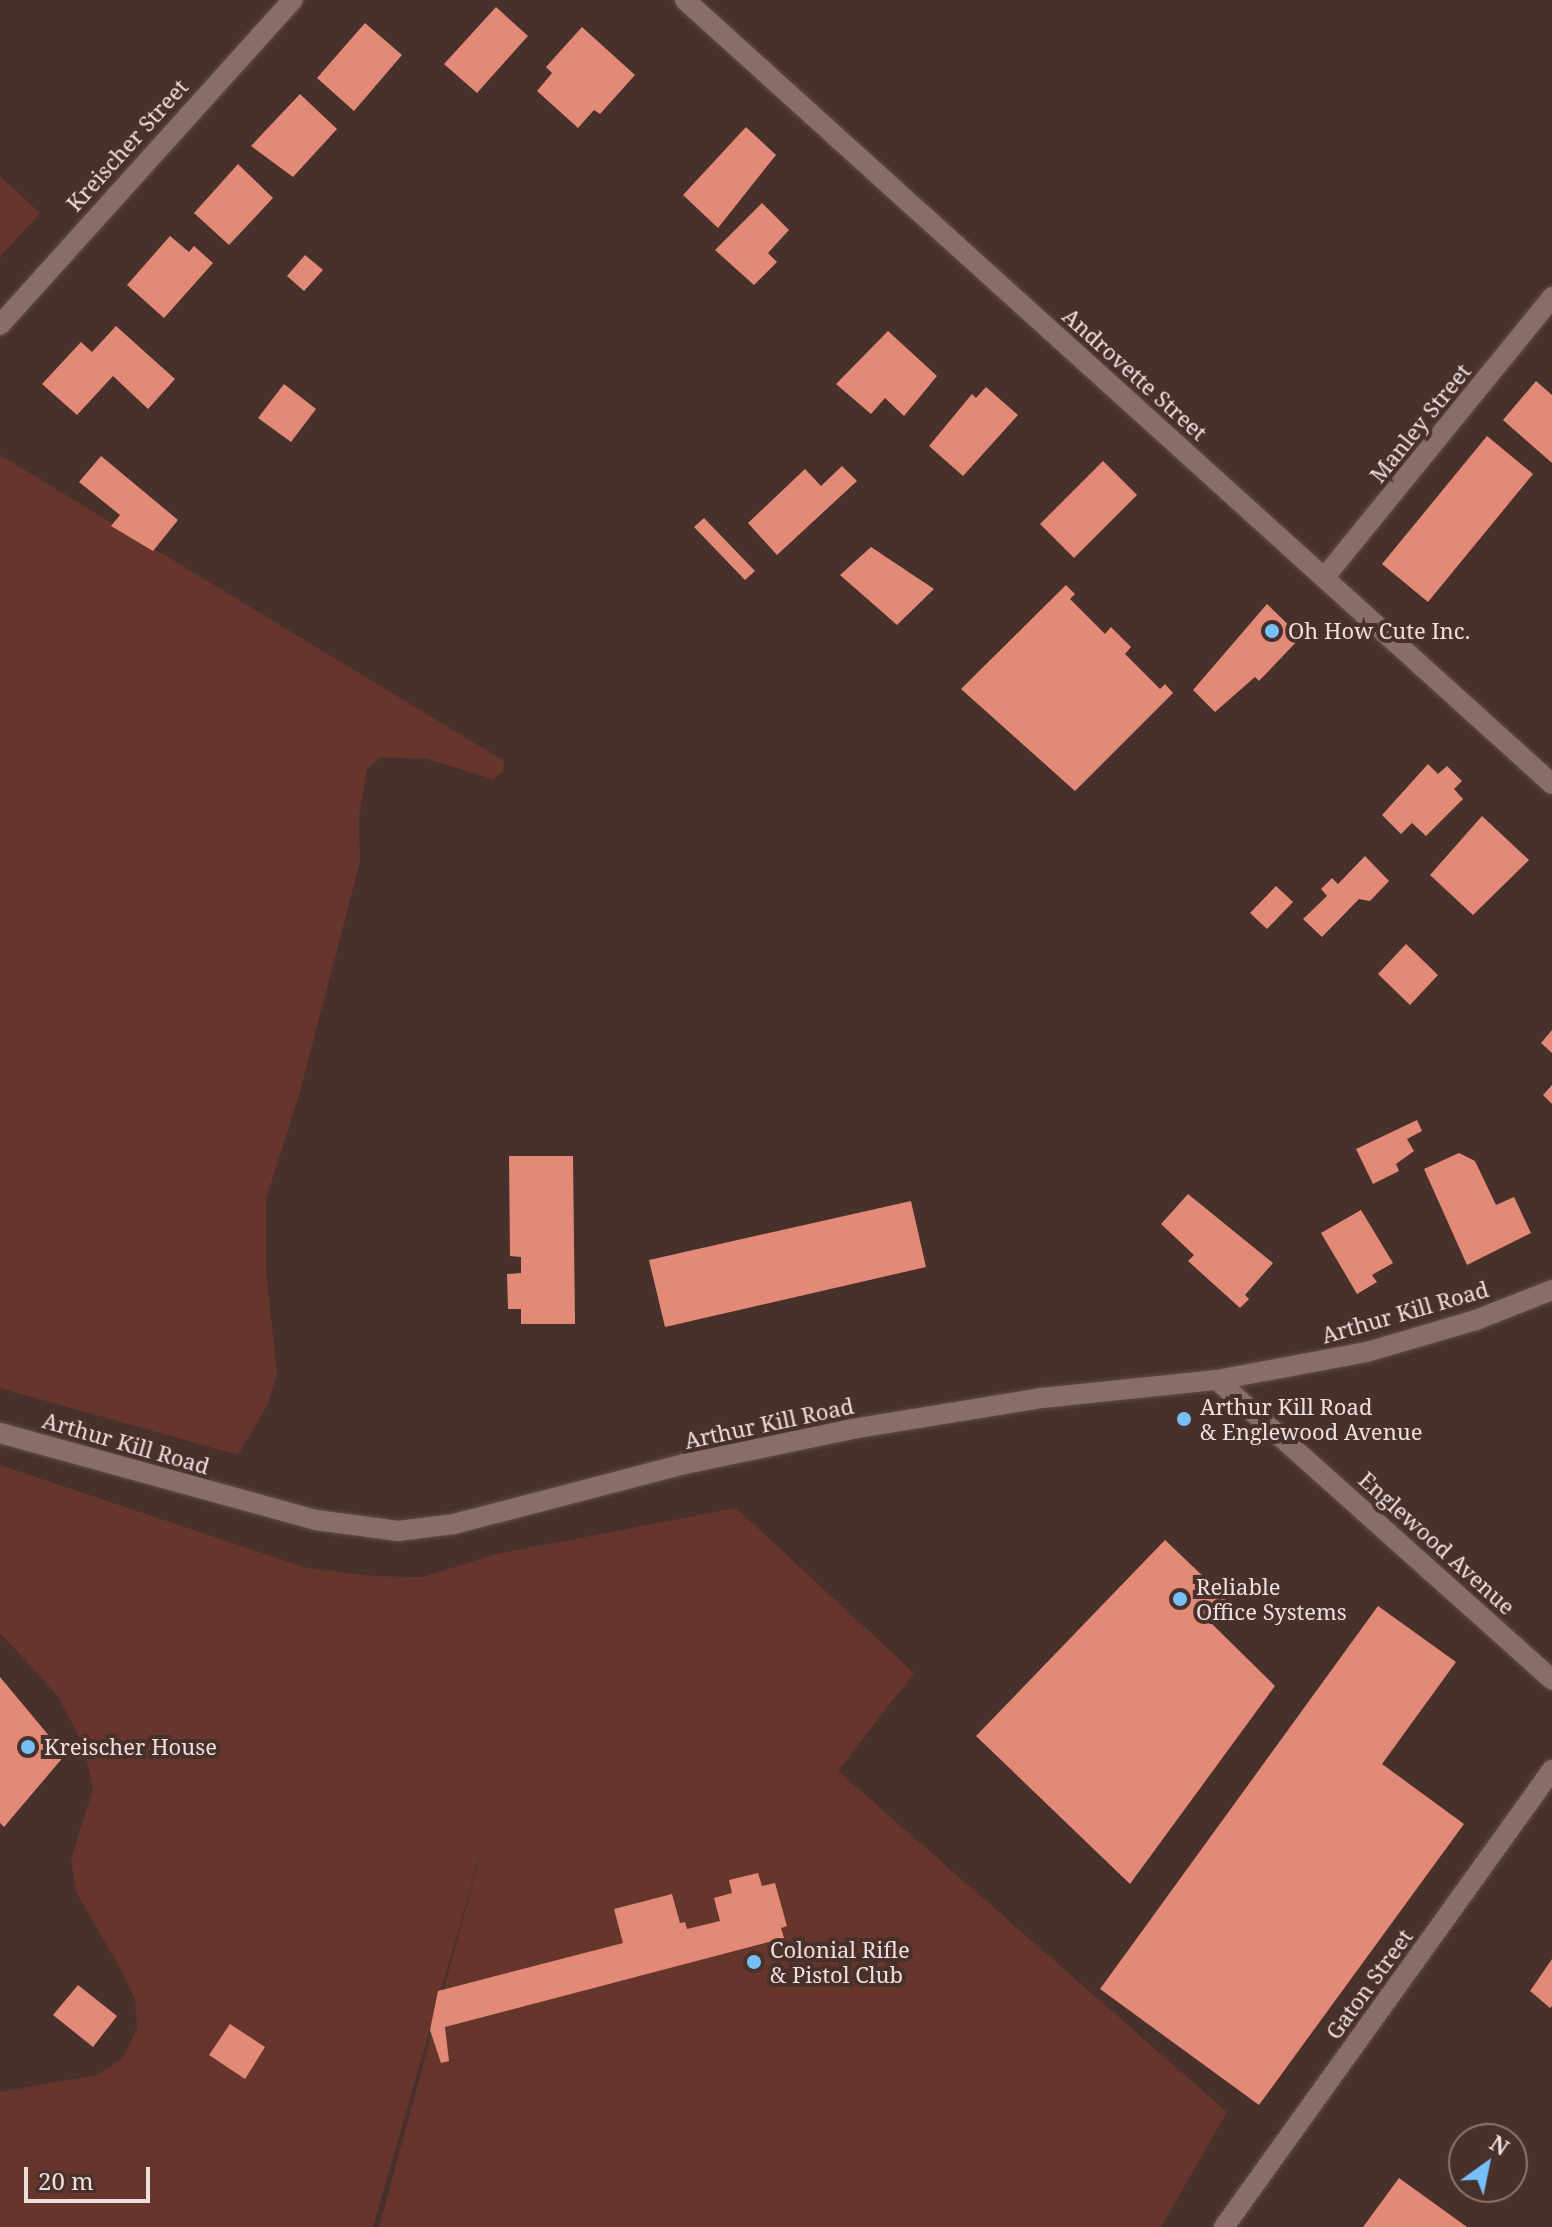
<!DOCTYPE html>
<style>
body{margin:0}
#map{position:relative;width:1552px;height:2227px;overflow:hidden;background:#48302b;font-family:"Noto Serif",serif}
div>[style]{position:absolute}
[style*='--x']{left:calc(var(--x)*1px);top:calc(var(--y)*1px);width:calc(var(--w)*1px);rotate:calc(var(--a)*1deg)}
.green>*{inset:0;background:#66352b}
.building>*{inset:0;background:#e28a77}
.roads{filter:drop-shadow(0 0 2px #604c47) drop-shadow(0 0 2px #604c47)}
.street>*{height:20px;margin:-10px;padding:0 10px;transform-origin:10px;border-radius:10px;background:#896e67}
.secondary>*{height:20px;margin:-10px;padding:0 10px;transform-origin:10px;border-radius:10px;background:#896e67}
.dots>*{width:22px;height:22px;translate:-50% -50%;box-sizing:border-box;border:4px solid #48302b;border-radius:50%}
span{translate:-50% -50%;white-space:nowrap;text-align:center;line-height:1.15;-webkit-text-stroke:8px #48302b;paint-order:stroke}
.street-label{font-size:22px;color:#efdfdc}
.poi-label{font-size:22px;color:#efdfdc}
.left{translate:0 -50%;text-align:left}
.north{position:absolute;left:1448px;top:2123px;width:80px;height:80px;box-sizing:border-box;background:#48302b;border:2px solid #8b7672;border-radius:50%;rotate:33deg;font-size:22px;font-weight:700;line-height:32px;text-align:center;color:#efdfdc}
.north::after{content:'';display:block;margin:auto;width:28px;height:36px;background:#77bff7;clip-path:polygon(50% 0,100% 100%,50% 72%,0 100%)}
.scale{position:absolute;left:24px;top:2167px;width:126px;height:36px;box-sizing:border-box;border:4px solid #efdfdc;border-top:0;padding-left:10px;font-size:24px;line-height:28px;white-space:nowrap;color:#efdfdc;-webkit-text-stroke:6px #48302b;paint-order:stroke}
</style>
<div id="map">
<div class="green">
<i style="clip-path:polygon(0 176px,40px 213px,0 257px)"></i>
<i style="clip-path:polygon(0 455px,504px 761px,503px 772px,492px 779px,427px 759px,381px 757px,367px 769px,359px 816px,360px 862px,299px 1095px,266px 1199px,266px 1269px,277px 1374px,268px 1404px,238px 1455px,0 1388px)"></i>
<i style="clip-path:polygon(0 1465px,307px 1568px,372px 1576px,423px 1577px,496px 1554px,736px 1508px,914px 1673px,838px 1771px,1227px 2112px,1161px 2227px,379px 2227px,485px 1838px,373px 2227px,0 2227px,0 2092px,97px 2075px,123px 2058px,137px 2028px,135px 2000px,124px 1975px,76px 1892px,71px 1859px,93px 1789px,83px 1744px,57px 1695px,0 1633px)"></i>
</div>
<div class="building">
<i style="clip-path:polygon(496px 7px,528px 36px,477px 93px,444px 64px)"></i>
<i style="clip-path:polygon(365px 23px,402px 55px,354px 111px,317px 78px)"></i>
<i style="clip-path:polygon(582px 27px,635px 75px,600px 114px,594px 110px,578px 128px,537px 91px,552px 73px,546px 67px)"></i>
<i style="clip-path:polygon(300px 94px,337px 129px,293px 177px,251px 146px)"></i>
<i style="clip-path:polygon(746px 127px,776px 155px,718px 228px,683px 195px)"></i>
<i style="clip-path:polygon(238px 164px,273px 198px,229px 245px,194px 213px)"></i>
<i style="clip-path:polygon(762px 203px,789px 230px,768px 253px,777px 262px,754px 285px,715px 250px)"></i>
<i style="clip-path:polygon(170px 236px,189px 252px,194px 246px,213px 263px,164px 318px,127px 285px)"></i>
<i style="clip-path:polygon(305px 255px,323px 270px,304px 291px,287px 276px)"></i>
<i style="clip-path:polygon(116px 326px,175px 379px,148px 409px,113px 376px,77px 415px,42px 384px,81px 342px,92px 352px)"></i>
<i style="clip-path:polygon(888px 331px,937px 376px,904px 416px,885px 398px,871px 414px,836px 384px)"></i>
<i style="clip-path:polygon(1536px 381px,1552px 395px,1552px 463px,1503px 420px)"></i>
<i style="clip-path:polygon(284px 384px,316px 409px,291px 442px,258px 418px)"></i>
<i style="clip-path:polygon(986px 387px,1018px 415px,963px 476px,929px 446px,972px 394px,976px 398px)"></i>
<i style="clip-path:polygon(1487px 436px,1533px 474px,1428px 602px,1382px 564px)"></i>
<i style="clip-path:polygon(101px 456px,178px 520px,153px 551px,111px 526px,120px 515px,79px 482px)"></i>
<i style="clip-path:polygon(1103px 461px,1137px 495px,1074px 558px,1040px 524px)"></i>
<i style="clip-path:polygon(842px 466px,857px 481px,777px 555px,748px 523px,805px 469px,821px 486px)"></i>
<i style="clip-path:polygon(704px 518px,755px 571px,745px 580px,694px 527px)"></i>
<i style="clip-path:polygon(871px 547px,934px 589px,897px 625px,840px 575px)"></i>
<i style="clip-path:polygon(1066px 585px,1075px 594px,1070px 599px,1105px 634px,1111px 627px,1131px 647px,1125px 654px,1160px 689px,1165px 684px,1173px 693px,1075px 791px,961px 689px)"></i>
<i style="clip-path:polygon(1267px 604px,1301px 637px,1259px 681px,1255px 677px,1215px 712px,1193px 690px)"></i>
<i style="clip-path:polygon(1428px 764px,1438px 774px,1447px 766px,1462px 781px,1454px 789px,1463px 799px,1426px 836px,1412px 823px,1401px 834px,1382px 815px)"></i>
<i style="clip-path:polygon(1482px 816px,1529px 860px,1473px 915px,1430px 875px)"></i>
<i style="clip-path:polygon(1365px 856px,1389px 881px,1370px 901px,1359px 899px,1322px 937px,1303px 919px,1327px 896px,1321px 889px,1332px 878px,1338px 884px)"></i>
<i style="clip-path:polygon(1276px 886px,1293px 902px,1267px 929px,1250px 913px)"></i>
<i style="clip-path:polygon(1406px 944px,1438px 975px,1410px 1005px,1378px 974px)"></i>
<i style="clip-path:polygon(1552px 1030px,1552px 1053px,1541px 1043px)"></i>
<i style="clip-path:polygon(1552px 1085px,1552px 1104px,1543px 1095px)"></i>
<i style="clip-path:polygon(1417px 1120px,1422px 1131px,1407px 1139px,1414px 1151px,1396px 1164px,1399px 1171px,1373px 1184px,1356px 1149px)"></i>
<i style="clip-path:polygon(1459px 1153px,1475px 1161px,1496px 1205px,1514px 1197px,1531px 1233px,1467px 1265px,1424px 1169px)"></i>
<i style="clip-path:polygon(509px 1156px,573px 1156px,575px 1324px,521px 1324px,521px 1309px,508px 1309px,507px 1274px,521px 1273px,521px 1257px,510px 1256px)"></i>
<i style="clip-path:polygon(1188px 1194px,1273px 1263px,1245px 1295px,1249px 1299px,1240px 1308px,1188px 1261px,1194px 1255px,1161px 1224px)"></i>
<i style="clip-path:polygon(911px 1201px,926px 1267px,665px 1327px,649px 1260px)"></i>
<i style="clip-path:polygon(1361px 1210px,1393px 1263px,1372px 1275px,1377px 1282px,1357px 1294px,1321px 1233px)"></i>
<i style="clip-path:polygon(1165px 1540px,1227px 1599px,1207px 1619px,1275px 1686px,1130px 1884px,976px 1736px)"></i>
<i style="clip-path:polygon(1378px 1606px,1456px 1662px,1382px 1764px,1464px 1824px,1259px 2105px,1100px 1989px)"></i>
<i style="clip-path:polygon(0 1677px,65px 1755px,4px 1827px,0 1823px)"></i>
<i style="clip-path:polygon(758px 1873px,762px 1886px,775px 1883px,787px 1926px,781px 1928px,784px 1938px,445px 2027px,449px 2061px,441px 2063px,430px 2030px,438px 1991px,623px 1943px,614px 1909px,672px 1894px,680px 1923px,685px 1922px,687px 1929px,720px 1921px,714px 1898px,732px 1893px,729px 1880px)"></i>
<i style="clip-path:polygon(1552px 1959px,1552px 2006px,1550px 2008px,1530px 1991px)"></i>
<i style="clip-path:polygon(78px 1985px,117px 2016px,93px 2047px,53px 2015px)"></i>
<i style="clip-path:polygon(230px 2024px,265px 2047px,245px 2079px,209px 2055px)"></i>
<i style="clip-path:polygon(1399px 2178px,1467px 2227px,1363px 2227px)"></i>
</div>
<div class="roads">
<div class="street">
<i style="--x:685;--y:0;--w:1169;--a:42.12"></i>
<i style="--x:0;--y:325;--w:438;--a:-48"></i>
<i style="--x:1324;--y:578;--w:362;--a:-50.9"></i>
<i style="--x:1217;--y:1380;--w:450;--a:41.8"></i>
<i style="--x:1224;--y:2227;--w:563;--a:-54.33"></i>
</div>
<div class="secondary">
<i style="--x:0;--y:1433;--w:328;--a:15.4"></i>
<i style="--x:316;--y:1520;--w:83;--a:7.6"></i>
<i style="--x:398;--y:1531;--w:56;--a:-7.1"></i>
<i style="--x:454;--y:1524;--w:239;--a:-14.6"></i>
<i style="--x:685;--y:1464;--w:171;--a:-11.8"></i>
<i style="--x:852;--y:1429;--w:193;--a:-9.3"></i>
<i style="--x:1042;--y:1398;--w:176;--a:-5.9"></i>
<i style="--x:1217;--y:1380;--w:153;--a:-10.6"></i>
<i style="--x:1367;--y:1352;--w:114;--a:-16.4"></i>
<i style="--x:1476;--y:1320;--w:82;--a:-21.5"></i>
</div>
</div>
<div class="dots">
<i style="left:1272px;top:631px;background:#77bff7"></i>
<i style="left:1184px;top:1419px;background:#77bff7"></i>
<i style="left:1180px;top:1599px;background:#77bff7"></i>
<i style="left:28px;top:1747px;background:#77bff7"></i>
<i style="left:754px;top:1962px;background:#77bff7"></i>
</div>
<div class="street-label">
<span style="left:127px;top:145px;rotate:-48deg">Kreischer Street</span>
<span style="left:1135px;top:374px;rotate:42deg">Androvette Street</span>
<span style="left:1420px;top:423px;rotate:-51deg">Manley Street</span>
<span style="left:1405px;top:1312px;rotate:-16deg">Arthur Kill Road</span>
<span style="left:769px;top:1423px;rotate:-12deg">Arthur Kill Road</span>
<span style="left:126px;top:1443px;rotate:16deg">Arthur Kill Road</span>
<span style="left:1437px;top:1543px;rotate:42deg">Englewood Avenue</span>
<span style="left:1369px;top:1984px;rotate:-54deg">Gaton Street</span>
</div>
<div class="poi-label">
<span class="left" style="left:1288px;top:631px">Oh How Cute Inc.</span>
<span class="left" style="left:1200px;top:1419px">Arthur Kill Road<br>&amp; Englewood Avenue</span>
<span class="left" style="left:1196px;top:1599px">Reliable<br>Office Systems</span>
<span class="left" style="left:44px;top:1747px">Kreischer House</span>
<span class="left" style="left:770px;top:1962px">Colonial Rifle<br>&amp; Pistol Club</span>
</div>
<div class="north">N</div>
<div class="scale">20 m</div>
</div>
